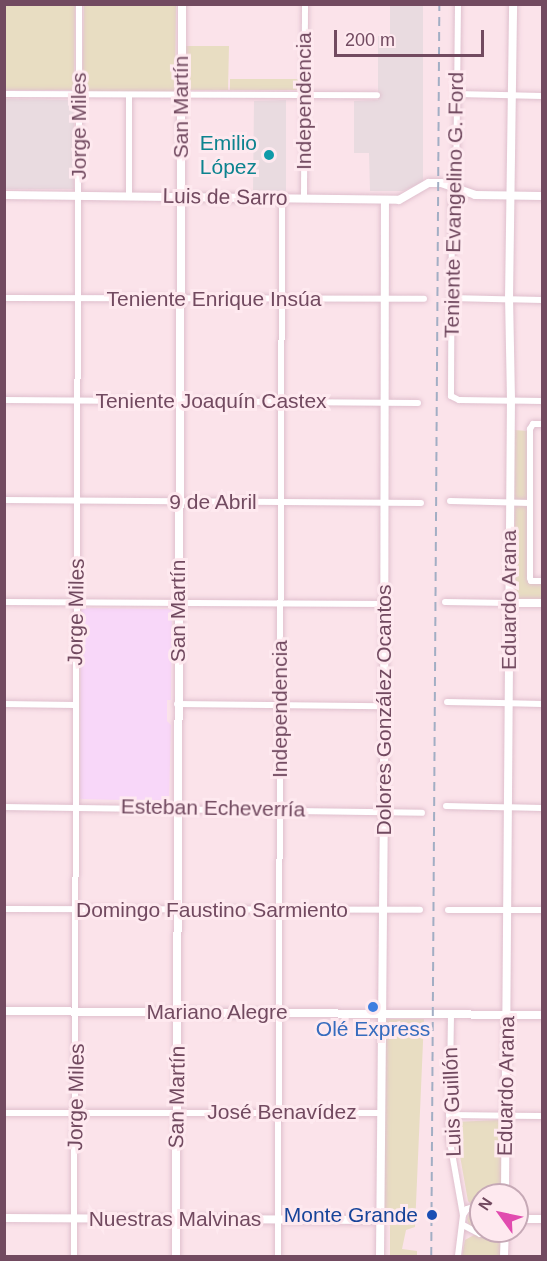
<!DOCTYPE html>
<meta charset="utf-8">
<style>
body{margin:0}
#map{position:relative;width:547px;height:1261px;overflow:hidden;background:#fbe3ea;font-family:Arial,sans-serif}
div>[style]{position:absolute}
[style*='--x']{left:calc(var(--x)*1px);top:calc(var(--y)*1px);width:calc(var(--w)*1px);rotate:calc(var(--a)*1deg)}
.industrial>*{inset:0;background:#e9dbe0}
.medical>*{inset:0;background:#f8d7f9}
.green>*{inset:0;background:#e8ddc2}
.roads{filter:drop-shadow(0 0 2px #dfbfcd) drop-shadow(0 0 2px #dfbfcd)}
.street>*{height:6px;margin:-3px;padding:0 3px;transform-origin:3px;border-radius:3px;background:#fff}
.secondary>*{height:8px;margin:-4px;padding:0 4px;transform-origin:4px;border-radius:4px;background:#fff}
.rail>*{height:1.5px;margin-top:-0.75px;transform-origin:0;background:repeating-linear-gradient(90deg,#a2aec4 0 9px,transparent 0 15px)}
.dots>*{width:16px;height:16px;translate:-50% -50%;box-sizing:border-box;border:3px solid #fee9ef;border-radius:50%}
span{translate:-50% -50%;white-space:nowrap;text-align:center;line-height:1.15;-webkit-text-stroke:6px #fee9ef;paint-order:stroke}
.street-label{font-size:21px;color:#724a60}
.culture-label{font-size:21px;color:#0d838f}
.right{translate:-100% -50%;text-align:right}
.shop-label{font-size:21px;color:#366cbe}
.transit-label{font-size:21px;color:#164399}
.frame{position:absolute;inset:0;border:6px solid #724a60;pointer-events:none}
.north{position:absolute;left:469px;top:1183px;width:60px;height:60px;box-sizing:border-box;background:#fee9ef;border:2px solid #c6a9b6;border-radius:50%;rotate:303deg;font-size:16px;font-weight:700;line-height:24px;text-align:center;color:#724a60}
.north::after{content:'';display:block;margin:auto;width:21px;height:27px;background:#e14caf;clip-path:polygon(50% 0,100% 100%,50% 72%,0 100%)}
.scale{position:absolute;left:334px;top:30px;width:150px;height:27px;box-sizing:border-box;border:3px solid #724a60;border-top:0;padding-left:8px;font-size:18px;line-height:21px;white-space:nowrap;color:#724a60;-webkit-text-stroke:4px #fee9ef;paint-order:stroke}
</style>
<div id="map">
<div class="industrial">
<i style="clip-path:polygon(390px 5px,423px 5px,423px 182px,403px 191px,370px 191px,369px 153px,354px 153px,354px 101px,378px 100px,378px 36px,390px 36px)"></i>
<i style="clip-path:polygon(5px 99px,74px 100px,74px 189px,5px 189px)"></i>
<i style="clip-path:polygon(286px 100px,286px 194px,253px 192px,254px 101px)"></i>
</div>
<div class="medical">
<i style="clip-path:polygon(85px 608px,168px 609px,172px 611px,171px 700px,167px 700px,167px 721px,171px 725px,169px 801px,80px 799px,81px 610px)"></i>
</div>
<div class="green">
<i style="clip-path:polygon(4px 5px,75px 5px,74px 90px,5px 90px)"></i>
<i style="clip-path:polygon(84px 5px,176px 5px,175px 92px,82px 91px)"></i>
<i style="clip-path:polygon(186px 46px,229px 46px,228px 90px,186px 90px)"></i>
<i style="clip-path:polygon(230px 79px,299px 79px,299px 90px,230px 90px)"></i>
<i style="clip-path:polygon(514px 430px,528px 431px,528px 583px,542px 584px,542px 600px,515px 599px)"></i>
<i style="clip-path:polygon(386px 1019px,424px 1019px,415px 1227px,406px 1230px,402px 1249px,417px 1251px,417px 1256px,390px 1256px,390px 1226px,383px 1213px)"></i>
<i style="clip-path:polygon(498px 1120px,502px 1121px,501px 1195px,481px 1195px,481px 1202px,471px 1204px,468px 1201px,454px 1122px)"></i>
<i style="clip-path:polygon(481px 1207px,481px 1231px,469px 1226px,467px 1219px,470px 1211px)"></i>
<i style="clip-path:polygon(474px 1235px,501px 1235px,502px 1256px,462px 1256px,465px 1240px)"></i>
</div>
<div class="roads">
<div class="street">
<i style="--x:458;--y:4;--w:182;--a:90.6"></i>
<i style="--x:456;--y:186;--w:14;--a:107"></i>
<i style="--x:452;--y:199;--w:197;--a:90.3"></i>
<i style="--x:451;--y:396;--w:9;--a:27"></i>
<i style="--x:459;--y:400;--w:83;--a:0.7"></i>
<i style="--x:4;--y:94;--w:373;--a:0.2"></i>
<i style="--x:457;--y:94;--w:85;--a:1.3"></i>
<i style="--x:129;--y:95;--w:101;--a:90"></i>
<i style="--x:304;--y:198;--w:194;--a:-89.7"></i>
<i style="--x:4;--y:298;--w:420;--a:0.1"></i>
<i style="--x:451;--y:298;--w:91;--a:1.3"></i>
<i style="--x:4;--y:400;--w:414;--a:0.4"></i>
<i style="--x:542;--y:424;--w:9;--a:180"></i>
<i style="--x:533;--y:424;--w:6;--a:121"></i>
<i style="--x:530;--y:429;--w:149;--a:90"></i>
<i style="--x:530;--y:578;--w:3;--a:72"></i>
<i style="--x:531;--y:581;--w:11;--a:0"></i>
<i style="--x:4;--y:500;--w:417;--a:0.4"></i>
<i style="--x:450;--y:501;--w:80;--a:1.4"></i>
<i style="--x:4;--y:602;--w:380;--a:0.3"></i>
<i style="--x:445;--y:602;--w:64;--a:0.9"></i>
<i style="--x:447;--y:702;--w:95;--a:1.2"></i>
<i style="--x:4;--y:704;--w:71;--a:0.8"></i>
<i style="--x:177;--y:704;--w:206;--a:0.6"></i>
<i style="--x:446;--y:806;--w:96;--a:1.2"></i>
<i style="--x:4;--y:807;--w:418;--a:0.8"></i>
<i style="--x:4;--y:909;--w:416;--a:0.1"></i>
<i style="--x:448;--y:910;--w:94;--a:0"></i>
<i style="--x:451;--y:1015;--w:121;--a:90.9"></i>
<i style="--x:449;--y:1136;--w:80;--a:80"></i>
<i style="--x:463;--y:1215;--w:41;--a:97"></i>
<i style="--x:4;--y:1113;--w:376;--a:0"></i>
<i style="--x:449;--y:1115;--w:93;--a:0.6"></i>
<i style="--x:463;--y:1215;--w:7;--a:-56"></i>
<i style="--x:467;--y:1209;--w:15;--a:-20"></i>
<i style="--x:463;--y:1225;--w:19;--a:28"></i>
<i style="--x:480;--y:1234;--w:18;--a:-9"></i>
<i style="--x:74;--y:1256;--w:1252;--a:-89.77"></i>
<i style="--x:278;--y:1256;--w:1058;--a:-89.78"></i>
</div>
<div class="secondary">
<i style="--x:4;--y:195;--w:395;--a:0.7"></i>
<i style="--x:399;--y:200;--w:34;--a:-30"></i>
<i style="--x:429;--y:183;--w:12;--a:0"></i>
<i style="--x:441;--y:183;--w:36;--a:19"></i>
<i style="--x:475;--y:195;--w:67;--a:0.9"></i>
<i style="--x:509;--y:603;--w:33;--a:0"></i>
<i style="--x:4;--y:1011;--w:538;--a:0.43"></i>
<i style="--x:505;--y:1195;--w:795;--a:-89.57"></i>
<i style="--x:511;--y:400;--w:101;--a:-91.1"></i>
<i style="--x:509;--y:299;--w:295;--a:-89.2"></i>
<i style="--x:4;--y:1218;--w:377;--a:0.3"></i>
<i style="--x:517;--y:1219;--w:25;--a:0"></i>
<i style="--x:176;--y:1256;--w:1252;--a:-89.73"></i>
<i style="--x:380;--y:1256;--w:445;--a:-89.5"></i>
<i style="--x:384;--y:811;--w:611;--a:-89.91"></i>
<i style="--x:504;--y:1256;--w:25;--a:-88"></i>
</div>
</div>
<div class="rail">
<i style="--x:431;--y:1256;--w:1252;--a:-89.63"></i>
</div>
<div class="dots">
<i style="left:269px;top:155px;background:#0f9aa8"></i>
<i style="left:373px;top:1007px;background:#3f7fe0"></i>
<i style="left:432px;top:1215px;background:#1a4fb4"></i>
</div>
<div class="street-label">
<span style="left:304px;top:101px;rotate:-90deg">Independencia</span>
<span style="left:181px;top:107px;rotate:-90deg">San Martín</span>
<span style="left:79px;top:126px;rotate:-90deg">Jorge Miles</span>
<span style="left:225px;top:197px;rotate:1deg">Luis de Sarro</span>
<span style="left:454px;top:205px;rotate:-89deg">Teniente Evangelino G. Ford</span>
<span style="left:214px;top:299px">Teniente Enrique Insúa</span>
<span style="left:211px;top:401px">Teniente Joaquín Castex</span>
<span style="left:213px;top:502px">9 de Abril</span>
<span style="left:509px;top:600px;rotate:-90deg">Eduardo Arana</span>
<span style="left:178px;top:611px;rotate:-90deg">San Martín</span>
<span style="left:76px;top:612px;rotate:-89deg">Jorge Miles</span>
<span style="left:280px;top:709px;rotate:-90deg">Independencia</span>
<span style="left:384px;top:710px;rotate:-90deg">Dolores González Ocantos</span>
<span style="left:213px;top:808px;rotate:1deg">Esteban Echeverría</span>
<span style="left:212px;top:910px">Domingo Faustino Sarmiento</span>
<span style="left:217px;top:1012px">Mariano Alegre</span>
<span style="left:506px;top:1086px;rotate:-89deg">Eduardo Arana</span>
<span style="left:76px;top:1097px;rotate:-89deg">Jorge Miles</span>
<span style="left:177px;top:1097px;rotate:-89deg">San Martín</span>
<span style="left:452px;top:1102px;rotate:-92deg">Luis Guillón</span>
<span style="left:282px;top:1112px">José Benavídez</span>
<span style="left:175px;top:1219px">Nuestras Malvinas</span>
</div>
<div class="culture-label">
<span class="right" style="left:257px;top:155px">Emilio<br>López</span>
</div>
<div class="shop-label">
<span style="left:373px;top:1029px">Olé Express</span>
</div>
<div class="transit-label">
<span class="right" style="left:418px;top:1215px">Monte Grande</span>
</div>
<div class="frame"></div>
<div class="north">N</div>
<div class="scale">200 m</div>
</div>
